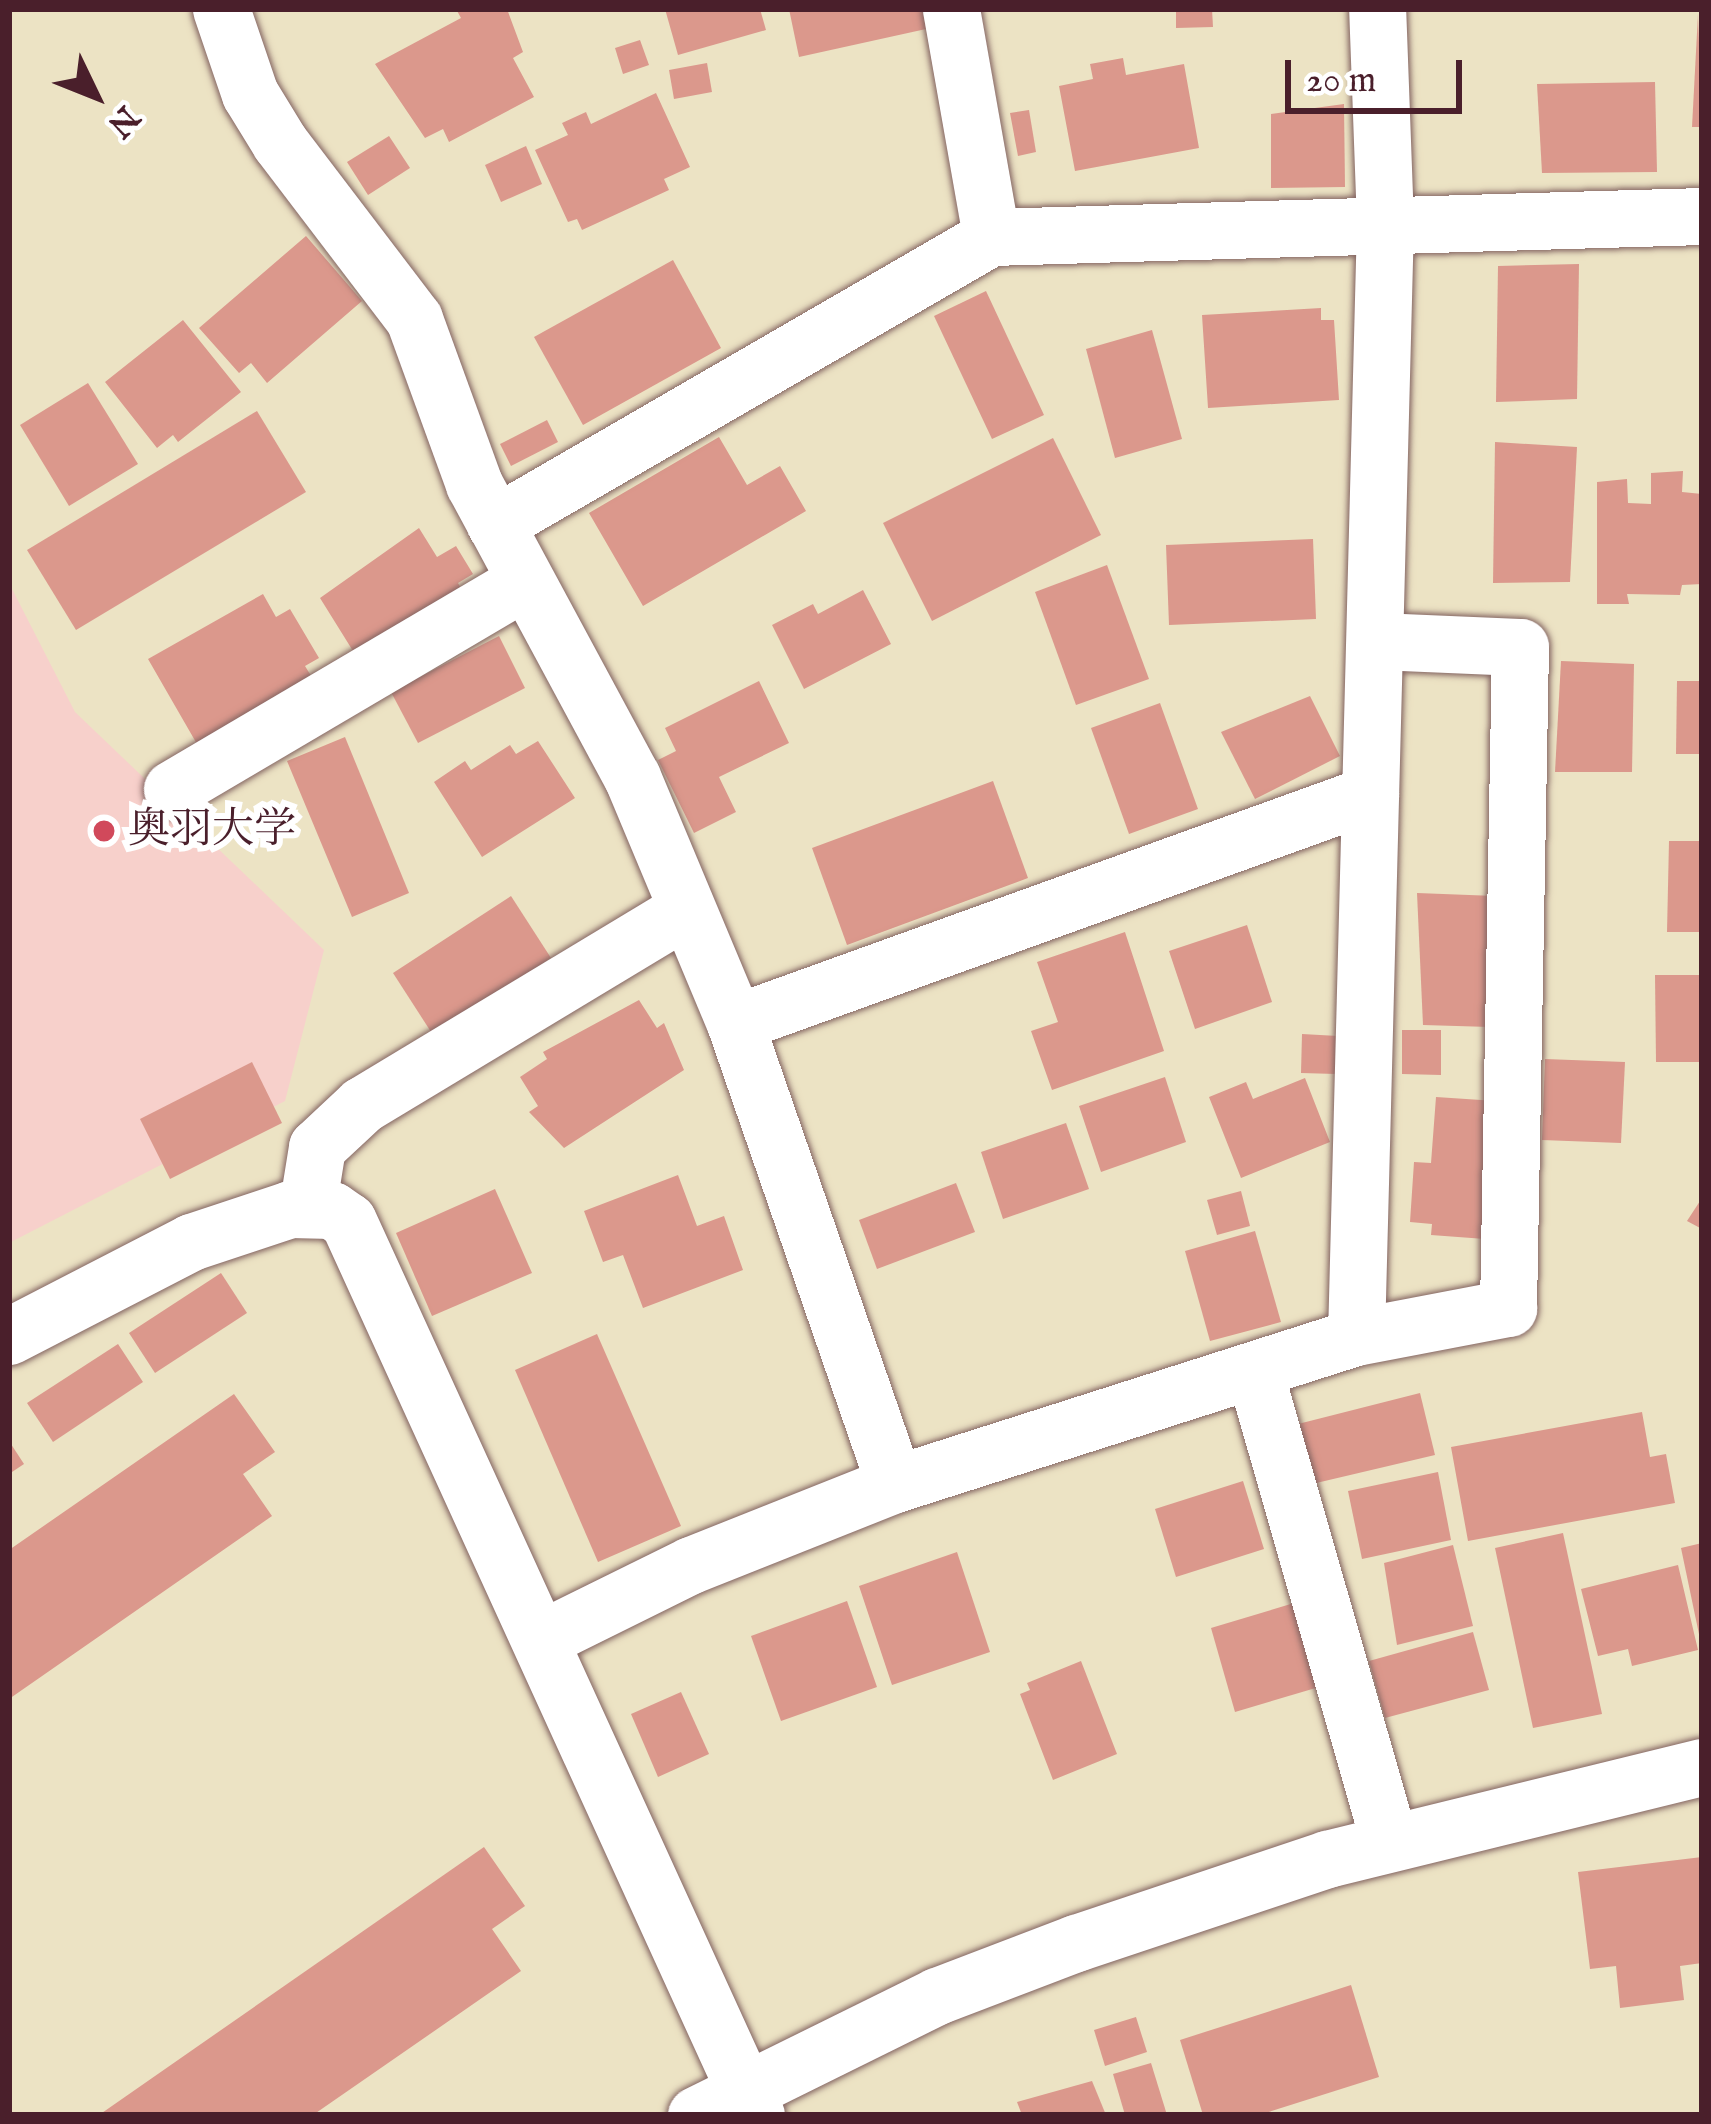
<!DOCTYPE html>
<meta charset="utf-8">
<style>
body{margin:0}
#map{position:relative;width:1711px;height:2124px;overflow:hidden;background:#ece3c4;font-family:"IM FELL English","Noto Serif JP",serif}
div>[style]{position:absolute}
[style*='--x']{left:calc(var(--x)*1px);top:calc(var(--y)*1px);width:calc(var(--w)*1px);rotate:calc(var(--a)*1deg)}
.built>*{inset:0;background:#f7d0cb}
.building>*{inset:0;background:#db988c}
.roads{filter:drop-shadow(0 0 3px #836461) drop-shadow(0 0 3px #836461)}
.minor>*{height:57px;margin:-28.5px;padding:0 28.5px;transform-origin:28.5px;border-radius:28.5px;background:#fff}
.dots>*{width:33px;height:33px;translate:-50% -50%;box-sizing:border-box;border:6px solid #fff;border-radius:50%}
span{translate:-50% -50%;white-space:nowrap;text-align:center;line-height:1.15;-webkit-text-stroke:12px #fff;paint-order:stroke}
.poi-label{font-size:42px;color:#4a1f2b}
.left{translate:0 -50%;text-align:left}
.frame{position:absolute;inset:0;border:12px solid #4a1f2b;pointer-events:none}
.north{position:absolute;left:36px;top:36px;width:120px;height:120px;-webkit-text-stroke:9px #fff;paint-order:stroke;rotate:133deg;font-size:33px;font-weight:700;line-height:48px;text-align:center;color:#4a1f2b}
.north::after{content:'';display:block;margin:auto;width:42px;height:54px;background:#4a1f2b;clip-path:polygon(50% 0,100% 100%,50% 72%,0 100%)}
.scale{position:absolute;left:1285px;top:60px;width:177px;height:54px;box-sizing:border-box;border:6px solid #4a1f2b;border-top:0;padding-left:15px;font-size:36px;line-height:42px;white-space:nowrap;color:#4a1f2b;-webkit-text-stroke:9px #fff;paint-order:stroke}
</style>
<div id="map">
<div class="built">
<i style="clip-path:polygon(9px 583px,75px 712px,324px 950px,285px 1101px,9px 1243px)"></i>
</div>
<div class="building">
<i style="clip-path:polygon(456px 9px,507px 9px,523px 52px,513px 58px,534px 97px,449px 142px,443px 129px,425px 138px,375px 64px,461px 18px)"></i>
<i style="clip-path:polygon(665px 9px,760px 9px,766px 30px,678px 55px)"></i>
<i style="clip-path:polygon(789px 9px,922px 9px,926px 29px,799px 57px)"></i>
<i style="clip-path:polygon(1176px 9px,1212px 9px,1213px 27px,1176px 28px)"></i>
<i style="clip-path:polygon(1698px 14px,1702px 127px,1692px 127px)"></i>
<i style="clip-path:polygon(640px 40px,649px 65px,623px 74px,615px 48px)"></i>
<i style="clip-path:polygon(1123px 58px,1126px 75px,1184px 64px,1199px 148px,1075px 171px,1059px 86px,1093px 79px,1090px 64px)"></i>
<i style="clip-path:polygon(707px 63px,712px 92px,674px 99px,669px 70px)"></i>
<i style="clip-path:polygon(1655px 82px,1657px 172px,1542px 173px,1537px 84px)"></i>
<i style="clip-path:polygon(656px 93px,690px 167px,664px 179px,669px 190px,582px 230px,577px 219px,568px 222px,535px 150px,568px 135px,562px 123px,586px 112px,591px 124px)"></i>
<i style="clip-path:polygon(1344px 104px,1345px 187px,1271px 188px,1271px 114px)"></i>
<i style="clip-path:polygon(1029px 110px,1036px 152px,1018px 156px,1010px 113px)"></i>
<i style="clip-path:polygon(389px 136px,410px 168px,368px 195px,347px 162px)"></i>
<i style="clip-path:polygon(526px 146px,542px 184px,501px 202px,485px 165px)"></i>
<i style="clip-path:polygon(306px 236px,362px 301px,267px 383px,251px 363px,239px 373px,199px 328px)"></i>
<i style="clip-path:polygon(673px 260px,721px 348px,583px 425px,534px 337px)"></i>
<i style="clip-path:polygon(1579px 264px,1577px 399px,1496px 402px,1498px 266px)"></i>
<i style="clip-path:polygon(986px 291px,1044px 415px,992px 439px,934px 316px)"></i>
<i style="clip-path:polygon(1321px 308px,1321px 320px,1334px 320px,1339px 400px,1208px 408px,1202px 315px)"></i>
<i style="clip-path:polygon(183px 320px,241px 392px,178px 442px,173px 435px,157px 448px,105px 382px)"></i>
<i style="clip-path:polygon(1152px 330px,1182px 439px,1115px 458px,1086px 349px)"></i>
<i style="clip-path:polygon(88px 383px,138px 464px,69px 506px,20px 425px)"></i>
<i style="clip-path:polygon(257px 411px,306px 492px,76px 630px,27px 550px)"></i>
<i style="clip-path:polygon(547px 420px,558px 442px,511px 466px,500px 444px)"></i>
<i style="clip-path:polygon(719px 437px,747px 485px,780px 466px,806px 511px,643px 606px,589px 513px)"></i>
<i style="clip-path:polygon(1053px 438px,1101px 535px,932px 621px,883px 523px)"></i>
<i style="clip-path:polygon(1495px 442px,1577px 447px,1570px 582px,1493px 583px)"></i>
<i style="clip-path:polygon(1683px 471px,1682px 492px,1702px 494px,1702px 584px,1682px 585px,1680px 595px,1627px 594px,1629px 604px,1597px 604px,1597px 482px,1627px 479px,1628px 503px,1651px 504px,1651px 473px)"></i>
<i style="clip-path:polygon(419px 528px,437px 557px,456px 546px,473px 574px,458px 583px,463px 592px,353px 651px,320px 598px)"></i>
<i style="clip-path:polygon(1313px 539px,1316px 619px,1169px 625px,1166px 545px)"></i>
<i style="clip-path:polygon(1107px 565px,1149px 679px,1076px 705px,1035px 592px)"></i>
<i style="clip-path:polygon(863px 590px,891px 644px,804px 689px,772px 625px,813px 604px,818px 614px)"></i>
<i style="clip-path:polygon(263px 594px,276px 617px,290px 609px,319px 658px,305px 666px,316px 684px,201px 751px,148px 659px)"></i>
<i style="clip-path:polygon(499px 636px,525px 688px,418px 743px,391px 692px)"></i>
<i style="clip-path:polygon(1561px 661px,1634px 664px,1632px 772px,1555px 772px)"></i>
<i style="clip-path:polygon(759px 681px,789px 743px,719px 777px,736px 812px,694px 833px,658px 760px,676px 751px,665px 728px)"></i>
<i style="clip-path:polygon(1677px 681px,1702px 681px,1702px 754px,1676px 754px)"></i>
<i style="clip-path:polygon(1310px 696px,1340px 756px,1255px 799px,1221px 732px)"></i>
<i style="clip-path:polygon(1160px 703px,1198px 809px,1129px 834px,1091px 728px)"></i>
<i style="clip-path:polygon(345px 737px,409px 893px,352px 917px,287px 761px)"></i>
<i style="clip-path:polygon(538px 741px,575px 798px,482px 857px,434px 782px,465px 761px,471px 770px,510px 745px,516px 754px)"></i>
<i style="clip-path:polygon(993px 781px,1028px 878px,847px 945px,812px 848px)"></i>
<i style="clip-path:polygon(1669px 841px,1702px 841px,1702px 932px,1667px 932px)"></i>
<i style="clip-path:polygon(1417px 893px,1495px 896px,1490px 1027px,1423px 1025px)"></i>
<i style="clip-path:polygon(511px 896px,551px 958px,433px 1035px,393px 973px)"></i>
<i style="clip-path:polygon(1247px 925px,1272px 1002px,1195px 1029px,1169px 951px)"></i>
<i style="clip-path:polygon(1125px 932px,1164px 1051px,1052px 1090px,1031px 1031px,1058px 1022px,1037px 962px)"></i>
<i style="clip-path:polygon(1655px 975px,1702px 975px,1702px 1062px,1656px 1062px)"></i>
<i style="clip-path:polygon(639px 1000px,657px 1028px,664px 1023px,684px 1070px,564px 1148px,529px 1112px,538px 1106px,520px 1077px,547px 1059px,543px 1052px)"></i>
<i style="clip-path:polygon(1402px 1030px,1441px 1030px,1441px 1075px,1402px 1074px)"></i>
<i style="clip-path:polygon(1302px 1034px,1338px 1036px,1336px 1074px,1301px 1073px)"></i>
<i style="clip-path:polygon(1545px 1059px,1625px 1062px,1621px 1143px,1542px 1140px)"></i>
<i style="clip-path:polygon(252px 1062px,282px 1123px,170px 1179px,140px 1119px)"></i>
<i style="clip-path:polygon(1165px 1077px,1186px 1142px,1101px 1172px,1079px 1106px)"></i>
<i style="clip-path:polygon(1305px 1078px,1330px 1142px,1241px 1178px,1209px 1097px,1246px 1082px,1253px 1099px)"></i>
<i style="clip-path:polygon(1436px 1097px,1496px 1101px,1485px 1239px,1431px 1235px,1432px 1224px,1410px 1222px,1414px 1162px,1431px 1163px)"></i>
<i style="clip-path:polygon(1066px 1123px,1089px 1189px,1003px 1219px,981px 1152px)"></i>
<i style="clip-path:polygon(678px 1175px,697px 1226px,724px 1216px,743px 1270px,643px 1308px,623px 1255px,603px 1262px,584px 1211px)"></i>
<i style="clip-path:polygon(956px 1183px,975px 1232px,877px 1269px,859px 1220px)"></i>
<i style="clip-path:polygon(495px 1189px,532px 1273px,432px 1316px,396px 1233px)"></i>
<i style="clip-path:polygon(1241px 1191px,1250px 1226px,1217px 1235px,1207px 1200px)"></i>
<i style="clip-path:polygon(1702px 1198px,1702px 1229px,1687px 1221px)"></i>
<i style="clip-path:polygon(1255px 1231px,1281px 1322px,1210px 1341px,1185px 1251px)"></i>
<i style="clip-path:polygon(221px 1273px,247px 1313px,155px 1373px,129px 1333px)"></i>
<i style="clip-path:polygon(597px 1334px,681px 1526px,598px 1562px,515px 1370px)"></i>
<i style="clip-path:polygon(118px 1344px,143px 1382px,53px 1442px,27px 1403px)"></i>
<i style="clip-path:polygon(1420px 1393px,1435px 1455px,1312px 1484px,1298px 1424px)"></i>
<i style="clip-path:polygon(234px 1394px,275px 1452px,243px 1474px,272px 1516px,9px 1699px,9px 1550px)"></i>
<i style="clip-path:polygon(1642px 1412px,1650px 1457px,1666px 1454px,1675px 1503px,1468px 1541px,1451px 1447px)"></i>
<i style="clip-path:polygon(9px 1441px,24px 1464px,9px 1474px)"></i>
<i style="clip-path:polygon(1438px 1472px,1451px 1540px,1362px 1559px,1348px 1491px)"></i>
<i style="clip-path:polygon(1243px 1481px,1264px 1549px,1176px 1577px,1155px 1509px)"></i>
<i style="clip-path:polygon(1563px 1533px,1602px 1714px,1533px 1728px,1495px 1548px)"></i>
<i style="clip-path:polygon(1702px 1543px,1702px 1639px,1700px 1639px,1681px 1548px)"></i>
<i style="clip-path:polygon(1453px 1545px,1473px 1626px,1397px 1645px,1384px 1563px)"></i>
<i style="clip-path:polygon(957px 1552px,990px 1652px,892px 1685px,859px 1586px)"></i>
<i style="clip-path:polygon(1678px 1565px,1698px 1650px,1632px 1666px,1628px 1649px,1598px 1656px,1581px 1589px)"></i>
<i style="clip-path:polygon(847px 1601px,877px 1687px,781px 1721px,751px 1636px)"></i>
<i style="clip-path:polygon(1294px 1603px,1319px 1687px,1235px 1712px,1211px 1628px)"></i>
<i style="clip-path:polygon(1473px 1632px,1489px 1690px,1385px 1718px,1369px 1661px)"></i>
<i style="clip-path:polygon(1081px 1661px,1117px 1754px,1053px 1780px,1020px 1694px,1030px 1690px,1027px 1683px)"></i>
<i style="clip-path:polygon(681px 1692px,709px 1754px,658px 1777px,631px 1714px)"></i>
<i style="clip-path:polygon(484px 1847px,525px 1906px,492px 1929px,521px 1971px,313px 2115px,99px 2115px)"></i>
<i style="clip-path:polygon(1702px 1857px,1702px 1963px,1680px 1966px,1684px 2000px,1620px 2008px,1616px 1966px,1590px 1969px,1578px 1872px)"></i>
<i style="clip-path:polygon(1351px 1985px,1379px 2077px,1259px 2115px,1203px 2115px,1180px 2040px)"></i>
<i style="clip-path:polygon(1136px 2017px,1147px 2052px,1105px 2066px,1094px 2030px)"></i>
<i style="clip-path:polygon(1151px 2063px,1167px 2115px,1125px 2115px,1113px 2074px)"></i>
<i style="clip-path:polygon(1092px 2081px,1106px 2115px,1022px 2115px,1017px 2102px)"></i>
</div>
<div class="roads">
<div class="minor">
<i style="--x:221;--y:9;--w:90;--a:71.2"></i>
<i style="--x:250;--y:94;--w:57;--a:58.5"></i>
<i style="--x:280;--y:143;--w:221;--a:52.7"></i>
<i style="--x:414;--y:319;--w:176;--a:70"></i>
<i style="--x:474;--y:484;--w:333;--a:61.7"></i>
<i style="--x:632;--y:777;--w:267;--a:67.3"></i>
<i style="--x:735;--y:1023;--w:488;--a:70.9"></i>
<i style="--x:951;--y:9;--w:231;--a:80"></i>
<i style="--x:495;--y:524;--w:573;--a:-30.05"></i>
<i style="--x:991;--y:237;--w:711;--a:-1.69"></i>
<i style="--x:172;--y:789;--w:407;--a:-30.5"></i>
<i style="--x:735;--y:1023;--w:675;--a:-19.83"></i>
<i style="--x:307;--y:1209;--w:63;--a:-80.8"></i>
<i style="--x:317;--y:1147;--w:62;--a:-43"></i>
<i style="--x:362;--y:1105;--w:377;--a:-31.1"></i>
<i style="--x:9;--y:1336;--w:205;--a:-27.3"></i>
<i style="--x:191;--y:1242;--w:104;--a:-18.4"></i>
<i style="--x:290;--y:1209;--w:42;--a:1.4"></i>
<i style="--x:332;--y:1210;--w:19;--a:35"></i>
<i style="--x:348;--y:1221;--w:983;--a:65.47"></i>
<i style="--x:1356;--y:1337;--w:1114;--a:-88.51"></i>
<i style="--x:1385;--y:223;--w:214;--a:-92.1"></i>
<i style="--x:1254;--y:1370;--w:492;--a:74"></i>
<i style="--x:541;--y:1639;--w:167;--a:-26.3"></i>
<i style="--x:691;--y:1565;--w:219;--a:-21.7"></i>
<i style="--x:895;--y:1484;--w:484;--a:-17.7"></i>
<i style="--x:1356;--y:1337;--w:155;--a:-10.8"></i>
<i style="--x:1508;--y:1308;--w:661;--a:-88.96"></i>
<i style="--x:1520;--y:647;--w:143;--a:-177.6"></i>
<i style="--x:696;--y:2115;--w:269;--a:-26.3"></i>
<i style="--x:937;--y:1996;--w:149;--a:-20.9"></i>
<i style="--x:1076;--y:1943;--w:265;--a:-18.5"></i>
<i style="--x:1327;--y:1859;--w:386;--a:-13.8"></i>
</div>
</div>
<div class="dots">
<i style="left:104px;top:831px;background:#d1495b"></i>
</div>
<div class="poi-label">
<span class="left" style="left:128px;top:831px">奥羽大学</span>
</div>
<div class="frame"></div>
<div class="north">N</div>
<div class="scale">20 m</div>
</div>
